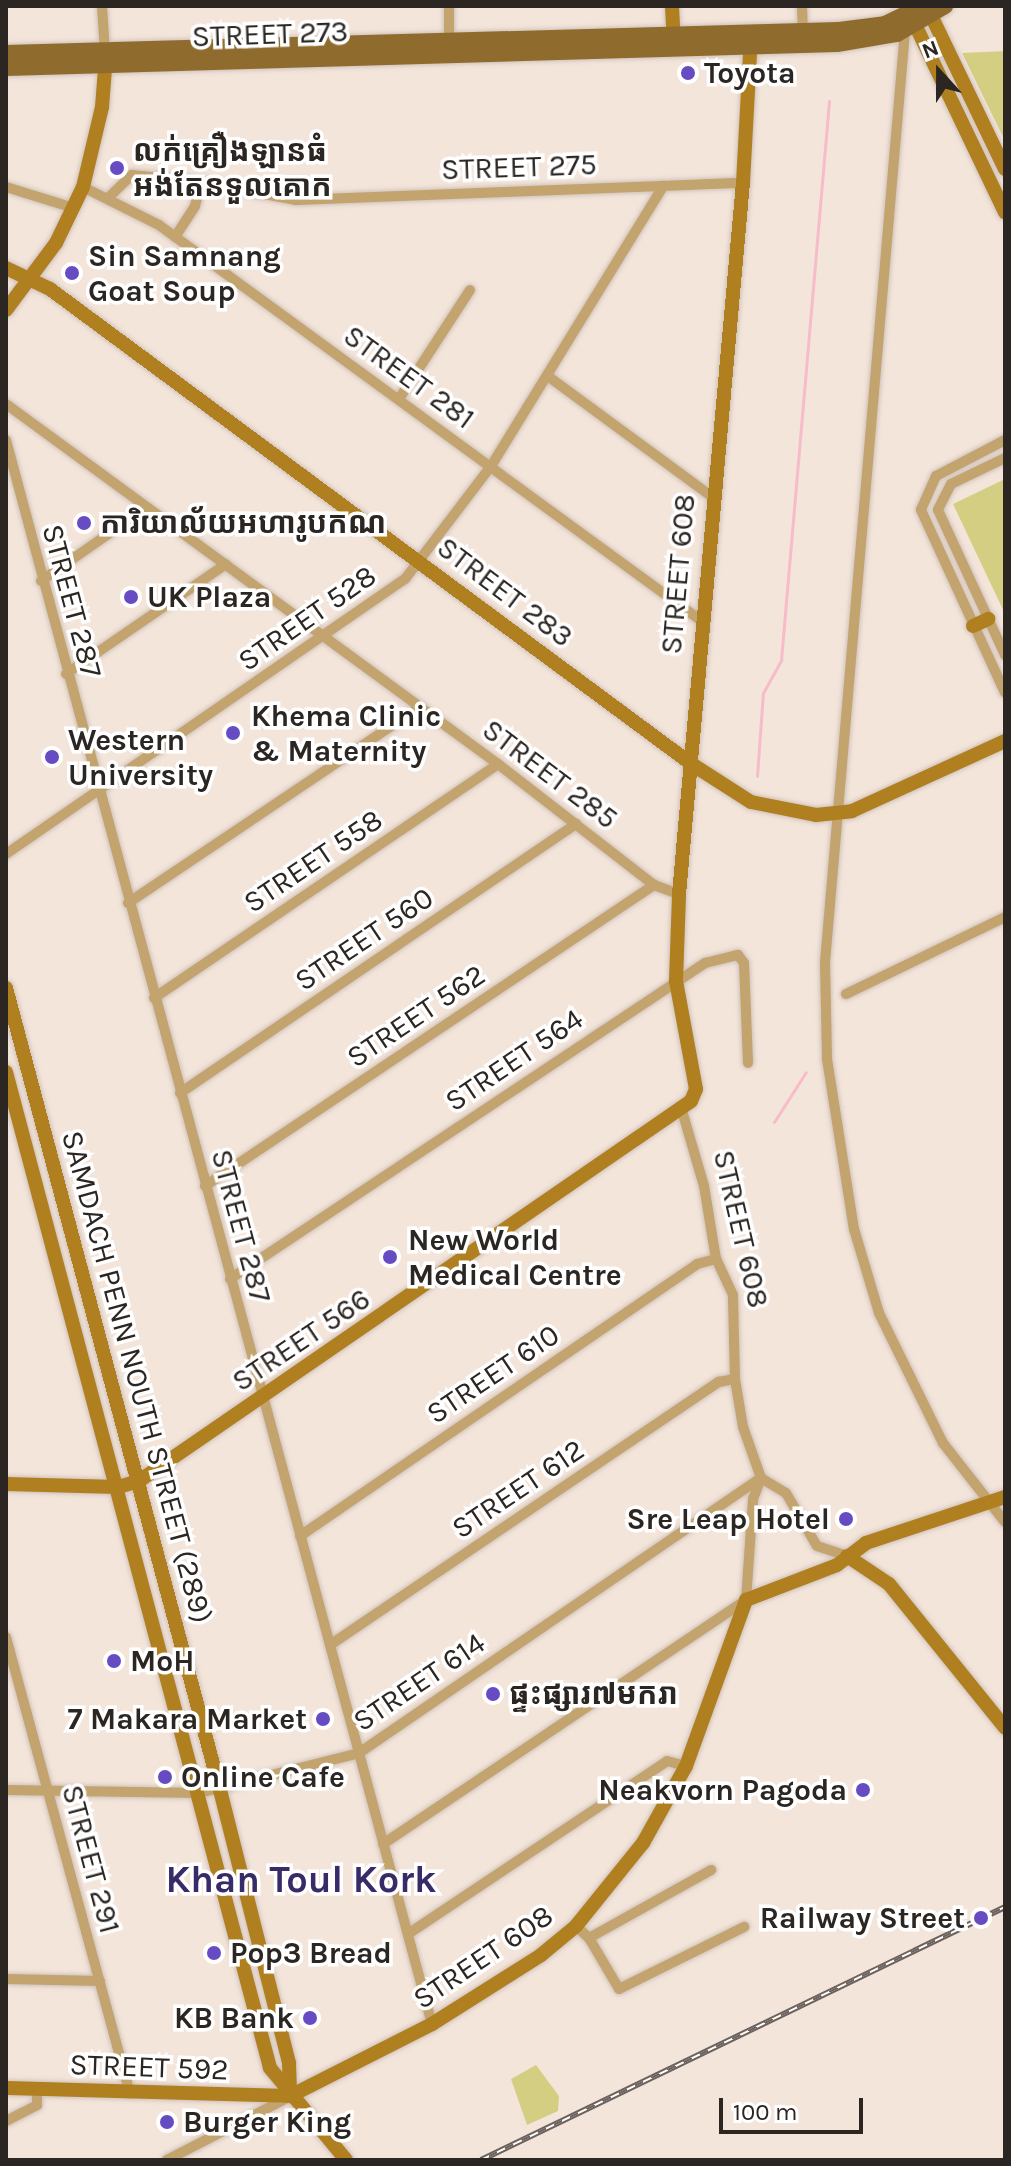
<!DOCTYPE html>
<meta charset="utf-8">
<style>
body{margin:0}
#map{position:relative;width:1011px;height:2166px;overflow:hidden;background:#f4e5db;font-family:Karla,"Noto Sans Khmer",sans-serif}
div>[style]{position:absolute}
[style*='--x']{left:calc(var(--x)*1px);top:calc(var(--y)*1px);width:calc(var(--w)*1px);rotate:calc(var(--a)*1deg)}
.green>*{inset:0;background:#d4ce83}
.stream>*{height:3px;margin:-1.5px;padding:0 1.5px;transform-origin:1.5px;border-radius:1.5px;background:#f7bcc9}
.roads{filter:drop-shadow(0 0 2px #d0c3ba) drop-shadow(0 0 2px #d0c3ba)}
.street>*{height:10px;margin:-5px;padding:0 5px;transform-origin:5px;border-radius:5px;background:#c3a36e}
.secondary>*{height:14px;margin:-7px;padding:0 7px;transform-origin:7px;border-radius:7px;background:#af7f20}
.primary>*{height:16px;margin:-8px;padding:0 8px;transform-origin:8px;border-radius:8px;background:#8f6c2e}
.rail>*{height:6px;margin-top:-3px;transform-origin:0;background:repeating-linear-gradient(90deg,#fff 0 9px,#6b625d 0 18px);box-sizing:border-box;border-block:2px solid #6b625d}
.dots>*{width:22px;height:22px;translate:-50% -50%;box-sizing:border-box;border:4px solid #fff;border-radius:50%}
span{translate:-50% -50%;white-space:nowrap;text-align:center;line-height:1.15;-webkit-text-stroke:7px #fff;paint-order:stroke}
.street-label{font-size:30px;color:#2c2623}
.poi-label{font-size:30px;color:#2c2623;font-weight:700}
.left{translate:0 -50%;text-align:left}
.right{translate:-100% -50%;text-align:right}
.district-label{font-size:38px;color:#382c68;font-weight:700}
.frame{position:absolute;inset:0;border:8px solid #2c2623;pointer-events:none}
.north{position:absolute;left:899px;top:32px;width:80px;height:80px;-webkit-text-stroke:6px #fff;paint-order:stroke;rotate:339deg;font-size:22px;font-weight:700;line-height:32px;text-align:center;color:#2c2623}
.north::after{content:'';display:block;margin:auto;width:28px;height:36px;background:#2c2623;clip-path:polygon(50% 0,100% 100%,50% 72%,0 100%)}
.scale{position:absolute;left:719px;top:2098px;width:144px;height:36px;box-sizing:border-box;border:4px solid #2c2623;border-top:0;padding-left:10px;font-size:24px;line-height:28px;white-space:nowrap;color:#2c2623;-webkit-text-stroke:6px #fff;paint-order:stroke}
</style>
<div id="map">
<div class="green">
<i style="clip-path:polygon(1005px 51px,1005px 141px,962px 53px)"></i>
<i style="clip-path:polygon(1005px 479px,1005px 614px,953px 504px)"></i>
<i style="clip-path:polygon(536px 2065px,559px 2096px,558px 2111px,527px 2125px,511px 2079px)"></i>
</div>
<div class="stream">
<i style="--x:757;--y:776;--w:83;--a:-85.9"></i>
<i style="--x:763;--y:693;--w:38;--a:-61"></i>
<i style="--x:781;--y:660;--w:561;--a:-85.09"></i>
<i style="--x:774;--y:1122;--w:59;--a:-57.4"></i>
</div>
<div class="roads">
<div class="street">
<i style="--x:102;--y:6;--w:46;--a:86.3"></i>
<i style="--x:449;--y:6;--w:38;--a:90"></i>
<i style="--x:802;--y:6;--w:25;--a:88"></i>
<i style="--x:905;--y:31;--w:934;--a:94.91"></i>
<i style="--x:825;--y:962;--w:97;--a:88.8"></i>
<i style="--x:827;--y:1059;--w:172;--a:81"></i>
<i style="--x:854;--y:1229;--w:88;--a:73.4"></i>
<i style="--x:879;--y:1313;--w:145;--a:63.8"></i>
<i style="--x:943;--y:1443;--w:100;--a:51.9"></i>
<i style="--x:6;--y:187;--w:71;--a:17.2"></i>
<i style="--x:83;--y:187;--w:85;--a:26.6"></i>
<i style="--x:159;--y:225;--w:670;--a:36.13"></i>
<i style="--x:109;--y:197;--w:32;--a:-44"></i>
<i style="--x:132;--y:175;--w:69;--a:5.8"></i>
<i style="--x:175;--y:237;--w:37;--a:-57"></i>
<i style="--x:195;--y:206;--w:25;--a:-76"></i>
<i style="--x:201;--y:182;--w:97;--a:10.7"></i>
<i style="--x:296;--y:200;--w:447;--a:-2.2"></i>
<i style="--x:549;--y:377;--w:201;--a:36.3"></i>
<i style="--x:399;--y:399;--w:130;--a:-56.9"></i>
<i style="--x:6;--y:404;--w:610;--a:36.19"></i>
<i style="--x:498;--y:764;--w:197;--a:37.8"></i>
<i style="--x:654;--y:885;--w:27;--a:20"></i>
<i style="--x:6;--y:440;--w:1640;--a:74.95"></i>
<i style="--x:1005;--y:440;--w:78;--a:152.4"></i>
<i style="--x:936;--y:476;--w:37;--a:114"></i>
<i style="--x:921;--y:510;--w:201;--a:65.3"></i>
<i style="--x:1005;--y:458;--w:60;--a:154.3"></i>
<i style="--x:951;--y:484;--w:29;--a:117"></i>
<i style="--x:938;--y:510;--w:160;--a:65.2"></i>
<i style="--x:41;--y:581;--w:129;--a:-34.9"></i>
<i style="--x:66;--y:674;--w:194;--a:-34.5"></i>
<i style="--x:6;--y:854;--w:485;--a:-34.6"></i>
<i style="--x:405;--y:579;--w:142;--a:-52.7"></i>
<i style="--x:491;--y:466;--w:329;--a:-58.4"></i>
<i style="--x:128;--y:903;--w:352;--a:-33.9"></i>
<i style="--x:846;--y:994;--w:177;--a:-25.8"></i>
<i style="--x:154;--y:998;--w:416;--a:-34.2"></i>
<i style="--x:180;--y:1093;--w:479;--a:-34.2"></i>
<i style="--x:205;--y:1186;--w:541;--a:-33.84"></i>
<i style="--x:230;--y:1279;--w:571;--a:-33.63"></i>
<i style="--x:705;--y:963;--w:34;--a:-14"></i>
<i style="--x:738;--y:955;--w:10;--a:53"></i>
<i style="--x:744;--y:963;--w:100;--a:87.7"></i>
<i style="--x:300;--y:1536;--w:481;--a:-34.4"></i>
<i style="--x:697;--y:1264;--w:20;--a:-15"></i>
<i style="--x:6;--y:1637;--w:473;--a:74.8"></i>
<i style="--x:330;--y:1645;--w:470;--a:-34.1"></i>
<i style="--x:719;--y:1382;--w:16;--a:-11"></i>
<i style="--x:6;--y:1790;--w:193;--a:0.9"></i>
<i style="--x:199;--y:1793;--w:165;--a:-14"></i>
<i style="--x:359;--y:1753;--w:487;--a:-34.4"></i>
<i style="--x:761;--y:1478;--w:29;--a:31"></i>
<i style="--x:786;--y:1493;--w:61;--a:59.7"></i>
<i style="--x:817;--y:1546;--w:32;--a:18"></i>
<i style="--x:383;--y:1844;--w:437;--a:-33.9"></i>
<i style="--x:746;--y:1600;--w:101;--a:-86"></i>
<i style="--x:753;--y:1499;--w:22;--a:-69"></i>
<i style="--x:761;--y:1478;--w:54;--a:-109.4"></i>
<i style="--x:743;--y:1427;--w:49;--a:-99.5"></i>
<i style="--x:735;--y:1379;--w:84;--a:-91.4"></i>
<i style="--x:733;--y:1295;--w:40;--a:-115"></i>
<i style="--x:716;--y:1259;--w:74;--a:-99.3"></i>
<i style="--x:704;--y:1186;--w:78;--a:-106.3"></i>
<i style="--x:576;--y:1926;--w:18;--a:43"></i>
<i style="--x:589;--y:1938;--w:59;--a:59.5"></i>
<i style="--x:619;--y:1989;--w:140;--a:-26.4"></i>
<i style="--x:408;--y:1934;--w:311;--a:-33.7"></i>
<i style="--x:667;--y:1761;--w:20;--a:15"></i>
<i style="--x:589;--y:1938;--w:140;--a:-29.1"></i>
<i style="--x:6;--y:1979;--w:94;--a:1.2"></i>
<i style="--x:6;--y:2121;--w:35;--a:-27"></i>
<i style="--x:37;--y:2105;--w:16;--a:-90"></i>
<i style="--x:167;--y:2160;--w:137;--a:-27.3"></i>
</div>
<div class="secondary">
<i style="--x:672;--y:6;--w:40;--a:87.1"></i>
<i style="--x:927;--y:7;--w:180;--a:64.3"></i>
<i style="--x:910;--y:14;--w:220;--a:64.4"></i>
<i style="--x:6;--y:268;--w:49;--a:25.5"></i>
<i style="--x:50;--y:289;--w:796;--a:36.52"></i>
<i style="--x:690;--y:763;--w:72;--a:32.6"></i>
<i style="--x:751;--y:802;--w:66;--a:11.3"></i>
<i style="--x:816;--y:815;--w:36;--a:-6"></i>
<i style="--x:852;--y:811;--w:168;--a:-24.6"></i>
<i style="--x:6;--y:310;--w:84;--a:-53.3"></i>
<i style="--x:56;--y:243;--w:62;--a:-64.3"></i>
<i style="--x:83;--y:187;--w:82;--a:-76.6"></i>
<i style="--x:102;--y:107;--w:51;--a:-85.5"></i>
<i style="--x:973;--y:626;--w:17;--a:-25"></i>
<i style="--x:6;--y:988;--w:830;--a:75.06"></i>
<i style="--x:220;--y:1790;--w:282;--a:75.8"></i>
<i style="--x:289;--y:2063;--w:33;--a:88"></i>
<i style="--x:6;--y:1072;--w:1030;--a:75.15"></i>
<i style="--x:270;--y:2068;--w:119;--a:50.4"></i>
<i style="--x:6;--y:1484;--w:112;--a:1.5"></i>
<i style="--x:118;--y:1487;--w:22;--a:-16"></i>
<i style="--x:139;--y:1481;--w:670;--a:-34.54"></i>
<i style="--x:691;--y:1101;--w:13;--a:-67"></i>
<i style="--x:696;--y:1089;--w:110;--a:-100.5"></i>
<i style="--x:676;--y:981;--w:87;--a:-88"></i>
<i style="--x:679;--y:894;--w:714;--a:-84.86"></i>
<i style="--x:743;--y:183;--w:146;--a:-86.9"></i>
<i style="--x:847;--y:1556;--w:50;--a:33.7"></i>
<i style="--x:889;--y:1584;--w:185;--a:51.1"></i>
<i style="--x:6;--y:2088;--w:284;--a:1.6"></i>
<i style="--x:290;--y:2096;--w:159;--a:-26.9"></i>
<i style="--x:432;--y:2024;--w:129;--a:-32.3"></i>
<i style="--x:541;--y:1955;--w:45;--a:-39.6"></i>
<i style="--x:576;--y:1926;--w:107;--a:-51.1"></i>
<i style="--x:643;--y:1843;--w:88;--a:-60.8"></i>
<i style="--x:686;--y:1766;--w:177;--a:-70.1"></i>
<i style="--x:746;--y:1600;--w:97;--a:-21"></i>
<i style="--x:837;--y:1565;--w:36;--a:-37"></i>
<i style="--x:866;--y:1543;--w:146;--a:-18.3"></i>
</div>
<div class="primary">
<i style="--x:6;--y:53;--w:833;--a:-1.58"></i>
<i style="--x:839;--y:30;--w:46;--a:-7.4"></i>
<i style="--x:885;--y:24;--w:41;--a:-25.9"></i>
<i style="--x:6;--y:68;--w:831;--a:-1.65"></i>
<i style="--x:837;--y:44;--w:61;--a:-9.5"></i>
<i style="--x:897;--y:34;--w:56;--a:-30.3"></i>
</div>
</div>
<div class="rail">
<i style="--x:481;--y:2160;--w:582;--a:-25.77"></i>
</div>
<div class="dots">
<i style="left:688px;top:73px;background:#664bc3"></i>
<i style="left:117px;top:168px;background:#664bc3"></i>
<i style="left:72px;top:273px;background:#664bc3"></i>
<i style="left:84px;top:523px;background:#664bc3"></i>
<i style="left:131px;top:597px;background:#664bc3"></i>
<i style="left:233px;top:733px;background:#664bc3"></i>
<i style="left:52px;top:757px;background:#664bc3"></i>
<i style="left:390px;top:1257px;background:#664bc3"></i>
<i style="left:846px;top:1519px;background:#664bc3"></i>
<i style="left:114px;top:1661px;background:#664bc3"></i>
<i style="left:493px;top:1694px;background:#664bc3"></i>
<i style="left:323px;top:1719px;background:#664bc3"></i>
<i style="left:165px;top:1777px;background:#664bc3"></i>
<i style="left:863px;top:1790px;background:#664bc3"></i>
<i style="left:981px;top:1918px;background:#664bc3"></i>
<i style="left:214px;top:1953px;background:#664bc3"></i>
<i style="left:310px;top:2018px;background:#664bc3"></i>
<i style="left:167px;top:2122px;background:#664bc3"></i>
</div>
<div class="street-label">
<span style="left:270px;top:34px;rotate:-2deg">STREET 273</span>
<span style="left:519px;top:167px;rotate:-2deg">STREET 275</span>
<span style="left:409px;top:377px;rotate:36deg">STREET 281</span>
<span style="left:678px;top:574px;rotate:-85deg">STREET 608</span>
<span style="left:505px;top:592px;rotate:37deg">STREET 283</span>
<span style="left:72px;top:601px;rotate:75deg">STREET 287</span>
<span style="left:307px;top:618px;rotate:-35deg">STREET 528</span>
<span style="left:550px;top:774px;rotate:37deg">STREET 285</span>
<span style="left:313px;top:861px;rotate:-34deg">STREET 558</span>
<span style="left:364px;top:939px;rotate:-34deg">STREET 560</span>
<span style="left:416px;top:1016px;rotate:-34deg">STREET 562</span>
<span style="left:514px;top:1060px;rotate:-34deg">STREET 564</span>
<span style="left:241px;top:1226px;rotate:75deg">STREET 287</span>
<span style="left:741px;top:1229px;rotate:77deg">STREET 608</span>
<span style="left:301px;top:1340px;rotate:-34deg">STREET 566</span>
<span style="left:493px;top:1374px;rotate:-34deg">STREET 610</span>
<span style="left:137px;top:1377px;rotate:75deg">SAMDACH PENN NOUTH STREET (289)</span>
<span style="left:518px;top:1489px;rotate:-34deg">STREET 612</span>
<span style="left:419px;top:1682px;rotate:-34deg">STREET 614</span>
<span style="left:91px;top:1859px;rotate:75deg">STREET 291</span>
<span style="left:483px;top:1957px;rotate:-34deg">STREET 608</span>
<span style="left:149px;top:2067px;rotate:2deg">STREET 592</span>
</div>
<div class="poi-label">
<span class="left" style="left:704px;top:73px">Toyota</span>
<span class="left" style="left:133px;top:168px">លក់គ្រឿងឡានធំ<br>អង់តែនទួលគោក</span>
<span class="left" style="left:88px;top:273px">Sin Samnang<br>Goat Soup</span>
<span class="left" style="left:100px;top:523px">ការិយាល័យអហារូបកណ</span>
<span class="left" style="left:147px;top:597px">UK Plaza</span>
<span class="left" style="left:251px;top:733px">Khema Clinic<br>&amp; Maternity</span>
<span class="left" style="left:68px;top:757px">Western<br>University</span>
<span class="left" style="left:408px;top:1257px">New World<br>Medical Centre</span>
<span class="right" style="left:830px;top:1519px">Sre Leap Hotel</span>
<span class="left" style="left:130px;top:1661px">MoH</span>
<span class="left" style="left:509px;top:1694px">ផ្ទះផ្សារ៧មករា</span>
<span class="right" style="left:307px;top:1719px">7 Makara Market</span>
<span class="left" style="left:181px;top:1777px">Online Cafe</span>
<span class="right" style="left:847px;top:1790px">Neakvorn Pagoda</span>
<span class="right" style="left:965px;top:1918px">Railway Street</span>
<span class="left" style="left:230px;top:1953px">Pop3 Bread</span>
<span class="right" style="left:294px;top:2018px">KB Bank</span>
<span class="left" style="left:183px;top:2122px">Burger King</span>
</div>
<div class="district-label">
<span style="left:301px;top:1880px">Khan Toul Kork</span>
</div>
<div class="frame"></div>
<div class="north">N</div>
<div class="scale">100 m</div>
</div>
